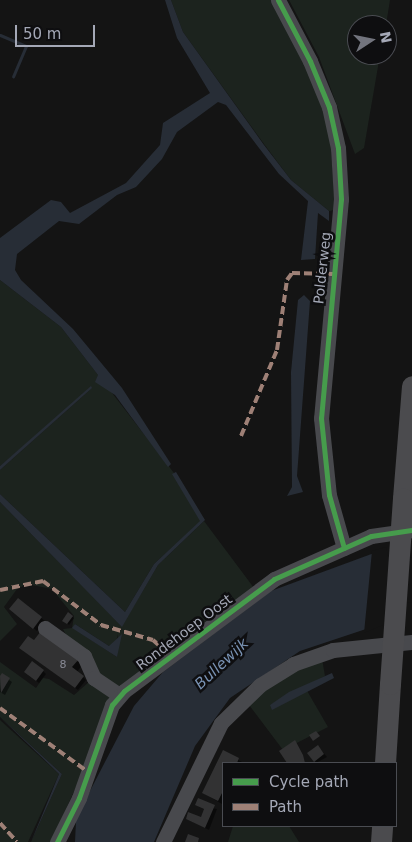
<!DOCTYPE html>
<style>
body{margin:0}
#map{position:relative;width:412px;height:842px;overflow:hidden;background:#141414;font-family:"DejaVu Sans",sans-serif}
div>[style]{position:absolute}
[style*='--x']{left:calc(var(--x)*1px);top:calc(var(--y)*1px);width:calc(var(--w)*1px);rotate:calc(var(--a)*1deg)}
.green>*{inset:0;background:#1c231e}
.water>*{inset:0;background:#272d36}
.pier>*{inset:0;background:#141414}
.shadow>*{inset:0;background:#0007}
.stream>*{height:3px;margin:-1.5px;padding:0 1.5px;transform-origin:1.5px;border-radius:1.5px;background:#272d36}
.building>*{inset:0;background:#323233}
.minor>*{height:15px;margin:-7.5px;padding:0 7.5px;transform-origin:7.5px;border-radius:7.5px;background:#48494d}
.highway>*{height:21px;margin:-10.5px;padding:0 10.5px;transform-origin:10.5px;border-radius:10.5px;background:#4b4b4e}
.highway-bridge>*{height:21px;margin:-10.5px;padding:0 10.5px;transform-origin:10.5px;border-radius:10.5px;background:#4b4b4e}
.quiet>*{height:4px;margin-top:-2px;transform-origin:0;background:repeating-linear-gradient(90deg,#9e8076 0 8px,transparent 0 12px)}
.cycleway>*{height:5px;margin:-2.5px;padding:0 2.5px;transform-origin:2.5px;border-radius:2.5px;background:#469c4c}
span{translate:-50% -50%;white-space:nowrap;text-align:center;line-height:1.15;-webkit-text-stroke:5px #0e0e10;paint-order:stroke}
.number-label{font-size:11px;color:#888a95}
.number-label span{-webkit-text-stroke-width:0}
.street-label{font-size:14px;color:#a4a8b6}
.water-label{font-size:15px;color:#7992b3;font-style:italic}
.legend{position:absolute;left:222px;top:762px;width:175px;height:65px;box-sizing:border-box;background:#0e0e10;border:1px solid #4a4c52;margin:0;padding:6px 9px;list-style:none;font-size:15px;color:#a4a8b6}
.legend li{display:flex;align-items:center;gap:10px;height:25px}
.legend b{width:25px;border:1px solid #4a4c52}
.north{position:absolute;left:347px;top:15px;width:50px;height:50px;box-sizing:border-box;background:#0e0e10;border:1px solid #4a4c52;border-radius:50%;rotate:79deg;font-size:14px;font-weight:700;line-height:20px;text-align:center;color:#a4a8b6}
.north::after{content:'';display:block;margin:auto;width:18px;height:22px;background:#72747d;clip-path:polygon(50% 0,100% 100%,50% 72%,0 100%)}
.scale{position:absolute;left:15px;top:25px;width:80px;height:22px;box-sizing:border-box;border:2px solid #a4a8b6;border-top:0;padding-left:6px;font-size:15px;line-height:18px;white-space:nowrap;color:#a4a8b6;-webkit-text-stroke:4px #0e0e10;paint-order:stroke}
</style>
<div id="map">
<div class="green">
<i style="clip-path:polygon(171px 0,273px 0,312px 77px,330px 134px,335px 210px,329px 211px,291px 180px,264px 144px,183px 32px)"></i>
<i style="clip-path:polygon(289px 0,390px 0,386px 25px,357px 25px,357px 55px,380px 55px,364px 148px,355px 154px,319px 57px)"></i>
<i style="clip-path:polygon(0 280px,61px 327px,174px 473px,201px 521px,154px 564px,125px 612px,0 494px,0 470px,92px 388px,0 466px)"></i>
<i style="clip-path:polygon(evenodd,0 502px,122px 626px,158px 565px,204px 521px,254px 588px,122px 686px,51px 842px,31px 842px,62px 774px,0 717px,0 662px,36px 688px,43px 678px,49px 679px,74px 695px,90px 681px,63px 629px,72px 628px,74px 616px,52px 589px,27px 584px,17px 589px,4px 607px,17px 624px,0 641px,0 502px,75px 624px,109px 646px,115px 646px,118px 634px,117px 657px,73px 628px,75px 624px)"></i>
<i style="clip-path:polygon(322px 659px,325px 676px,270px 705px,306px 689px,328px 727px,283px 750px,246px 701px,265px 684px)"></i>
<i style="clip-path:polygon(0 720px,59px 774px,28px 842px,0 842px)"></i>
<i style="clip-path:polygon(233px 826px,289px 826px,299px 842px,228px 842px)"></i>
</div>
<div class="water">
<i style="clip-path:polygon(165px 0,171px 0,183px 32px,264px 145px,291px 180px,329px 211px,329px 221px,318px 213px,315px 259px,301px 260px,308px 201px,279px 174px,226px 105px,218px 102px,177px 132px,162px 159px,136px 187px,117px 195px,79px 224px,59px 221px,17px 254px,15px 270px,21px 280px,73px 329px,122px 388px,171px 464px,168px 467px,115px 395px,95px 382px,98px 375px,61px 327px,0 280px,0 238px,51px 200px,61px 202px,70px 213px,126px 183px,160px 145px,163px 123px,210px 93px,177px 38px)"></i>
<i style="clip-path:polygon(304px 295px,310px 301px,297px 476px,303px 492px,287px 496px,292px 487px,291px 372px,298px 300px)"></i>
<i style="clip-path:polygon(91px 386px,92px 388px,0 470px,0 466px)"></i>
<i style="clip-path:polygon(176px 472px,205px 520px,158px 565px,122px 627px,0 502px,0 494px,125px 612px,154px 564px,200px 521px,172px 474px)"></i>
<i style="clip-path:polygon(385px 549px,381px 624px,300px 651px,230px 698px,195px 746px,154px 842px,75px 842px,76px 821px,91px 789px,134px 706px,163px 672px,271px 591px)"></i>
<i style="clip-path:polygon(75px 624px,109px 646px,122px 634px,117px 657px,72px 628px)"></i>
<i style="clip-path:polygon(332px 673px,334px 678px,272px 710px,270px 705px,289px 692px)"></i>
<i style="clip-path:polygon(0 717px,62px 774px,31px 842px,59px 774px)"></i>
</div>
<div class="pier">
<i style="clip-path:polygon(386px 547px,388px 556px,412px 558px,412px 603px,386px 600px,383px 625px,364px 633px,372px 551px)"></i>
</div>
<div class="shadow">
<i style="clip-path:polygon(18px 600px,45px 621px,37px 631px,14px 612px)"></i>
<i style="clip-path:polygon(68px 614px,74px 618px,69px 625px,64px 620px)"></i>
<i style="clip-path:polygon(38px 645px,83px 664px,77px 672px,86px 680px,78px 690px,24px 651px)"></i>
<i style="clip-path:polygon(43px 671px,46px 674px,39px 683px,28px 675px)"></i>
<i style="clip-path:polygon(2px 675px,12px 682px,5px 695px,0 692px)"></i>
<i style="clip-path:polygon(321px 750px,327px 757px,316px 763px,315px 761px)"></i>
<i style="clip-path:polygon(223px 752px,242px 762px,223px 763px,222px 804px,203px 793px)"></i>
<i style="clip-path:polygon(196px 805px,217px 809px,209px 830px,187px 819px,202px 819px,205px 810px)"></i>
</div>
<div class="stream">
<i style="--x:0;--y:35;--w:28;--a:23"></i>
<i style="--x:26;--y:46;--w:33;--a:113"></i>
</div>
<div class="building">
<i style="clip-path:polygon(18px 598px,42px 617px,33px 629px,9px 609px)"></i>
<i style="clip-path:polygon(68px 612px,73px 616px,67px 624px,62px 621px)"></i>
<i style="clip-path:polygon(41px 631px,79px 659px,72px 667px,84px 676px,75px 688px,19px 648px,28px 636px,34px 640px)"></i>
<i style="clip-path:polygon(32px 661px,44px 670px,36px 681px,24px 672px)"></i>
<i style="clip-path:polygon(2px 673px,10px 678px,1px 693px,0 676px)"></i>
<i style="clip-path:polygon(316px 731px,320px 736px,313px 741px,309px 735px)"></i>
<i style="clip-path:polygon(295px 740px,303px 755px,305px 763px,287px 763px,279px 751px)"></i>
<i style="clip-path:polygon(318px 745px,324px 754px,314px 762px,307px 753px)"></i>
<i style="clip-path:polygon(223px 750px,239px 758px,237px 763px,223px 763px,223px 791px,218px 801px,202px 793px)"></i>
<i style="clip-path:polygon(198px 798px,215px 805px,205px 828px,186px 819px,188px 812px,201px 817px,204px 809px,195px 805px)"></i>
<i style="clip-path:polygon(188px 834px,199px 838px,198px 842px,185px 842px)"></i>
</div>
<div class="minor">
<i style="--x:278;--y:0;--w:69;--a:62.3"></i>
<i style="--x:310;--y:61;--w:50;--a:67.6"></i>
<i style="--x:329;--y:107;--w:42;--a:77.6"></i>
<i style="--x:338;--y:148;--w:51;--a:86.6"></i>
<i style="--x:341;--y:199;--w:220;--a:95.2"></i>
<i style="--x:321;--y:418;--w:77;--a:84.1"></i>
<i style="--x:329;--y:495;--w:55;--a:74.2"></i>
<i style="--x:45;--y:628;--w:48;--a:35.7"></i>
<i style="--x:84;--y:656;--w:24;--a:66"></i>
<i style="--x:94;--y:678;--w:30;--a:34"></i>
<i style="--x:57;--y:842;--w:49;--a:-63.4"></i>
<i style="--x:79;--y:798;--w:99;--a:-70.5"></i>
<i style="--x:112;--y:705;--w:18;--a:-49"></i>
<i style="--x:124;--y:691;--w:187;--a:-36.7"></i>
<i style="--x:274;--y:579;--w:106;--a:-23.9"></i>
<i style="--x:371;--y:536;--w:41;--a:-8.3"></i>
<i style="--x:163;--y:842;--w:132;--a:-64"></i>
<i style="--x:221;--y:723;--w:54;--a:-44.3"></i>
<i style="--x:260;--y:685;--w:39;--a:-32"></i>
<i style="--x:293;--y:664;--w:42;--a:-19.3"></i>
<i style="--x:333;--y:650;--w:79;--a:-5.8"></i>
</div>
<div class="highway">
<i style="--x:403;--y:498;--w:112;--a:-85.4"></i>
<i style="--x:385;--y:763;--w:79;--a:-86.4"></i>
<i style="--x:381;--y:842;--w:16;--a:-86"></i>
</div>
<div class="highway-bridge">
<i style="--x:390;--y:684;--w:186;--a:-86"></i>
</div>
<div class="quiet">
<i style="--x:241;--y:436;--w:93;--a:-67.3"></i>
<i style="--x:277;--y:350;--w:71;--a:-81.9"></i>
<i style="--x:287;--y:280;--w:9;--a:-54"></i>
<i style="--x:292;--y:273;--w:41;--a:1.4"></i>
<i style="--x:0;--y:590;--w:44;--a:-11.8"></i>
<i style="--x:43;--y:581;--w:73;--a:37.2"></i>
<i style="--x:101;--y:625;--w:54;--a:16.1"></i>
<i style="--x:153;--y:640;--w:24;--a:42"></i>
<i style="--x:0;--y:708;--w:109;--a:36"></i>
<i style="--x:0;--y:823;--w:25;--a:48"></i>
</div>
<div class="cycleway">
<i style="--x:278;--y:0;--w:69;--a:62.3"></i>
<i style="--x:310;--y:61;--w:50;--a:67.6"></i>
<i style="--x:329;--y:107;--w:42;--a:77.6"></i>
<i style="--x:338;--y:148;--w:51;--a:86.6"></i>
<i style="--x:341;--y:199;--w:220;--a:95.2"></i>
<i style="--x:321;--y:418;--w:77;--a:84.1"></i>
<i style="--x:329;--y:495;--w:55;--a:74.2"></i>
<i style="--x:57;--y:842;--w:49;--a:-63.4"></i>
<i style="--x:79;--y:798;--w:99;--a:-70.5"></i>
<i style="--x:112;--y:705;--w:18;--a:-49"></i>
<i style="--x:124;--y:691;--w:187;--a:-36.7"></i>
<i style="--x:274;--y:579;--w:106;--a:-23.9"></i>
<i style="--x:371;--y:536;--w:41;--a:-8.3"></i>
</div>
<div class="number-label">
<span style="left:63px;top:665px">8</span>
</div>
<div class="street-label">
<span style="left:322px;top:268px;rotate:-84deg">Polderweg</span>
<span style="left:184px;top:632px;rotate:-37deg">Rondehoep Oost</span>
</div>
<div class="water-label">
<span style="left:222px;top:664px;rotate:-43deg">Bullewijk</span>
</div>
<ul class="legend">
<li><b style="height:6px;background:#469c4c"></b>Cycle path</li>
<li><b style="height:6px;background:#9e8076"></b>Path</li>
</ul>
<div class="north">N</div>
<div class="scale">50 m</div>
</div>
